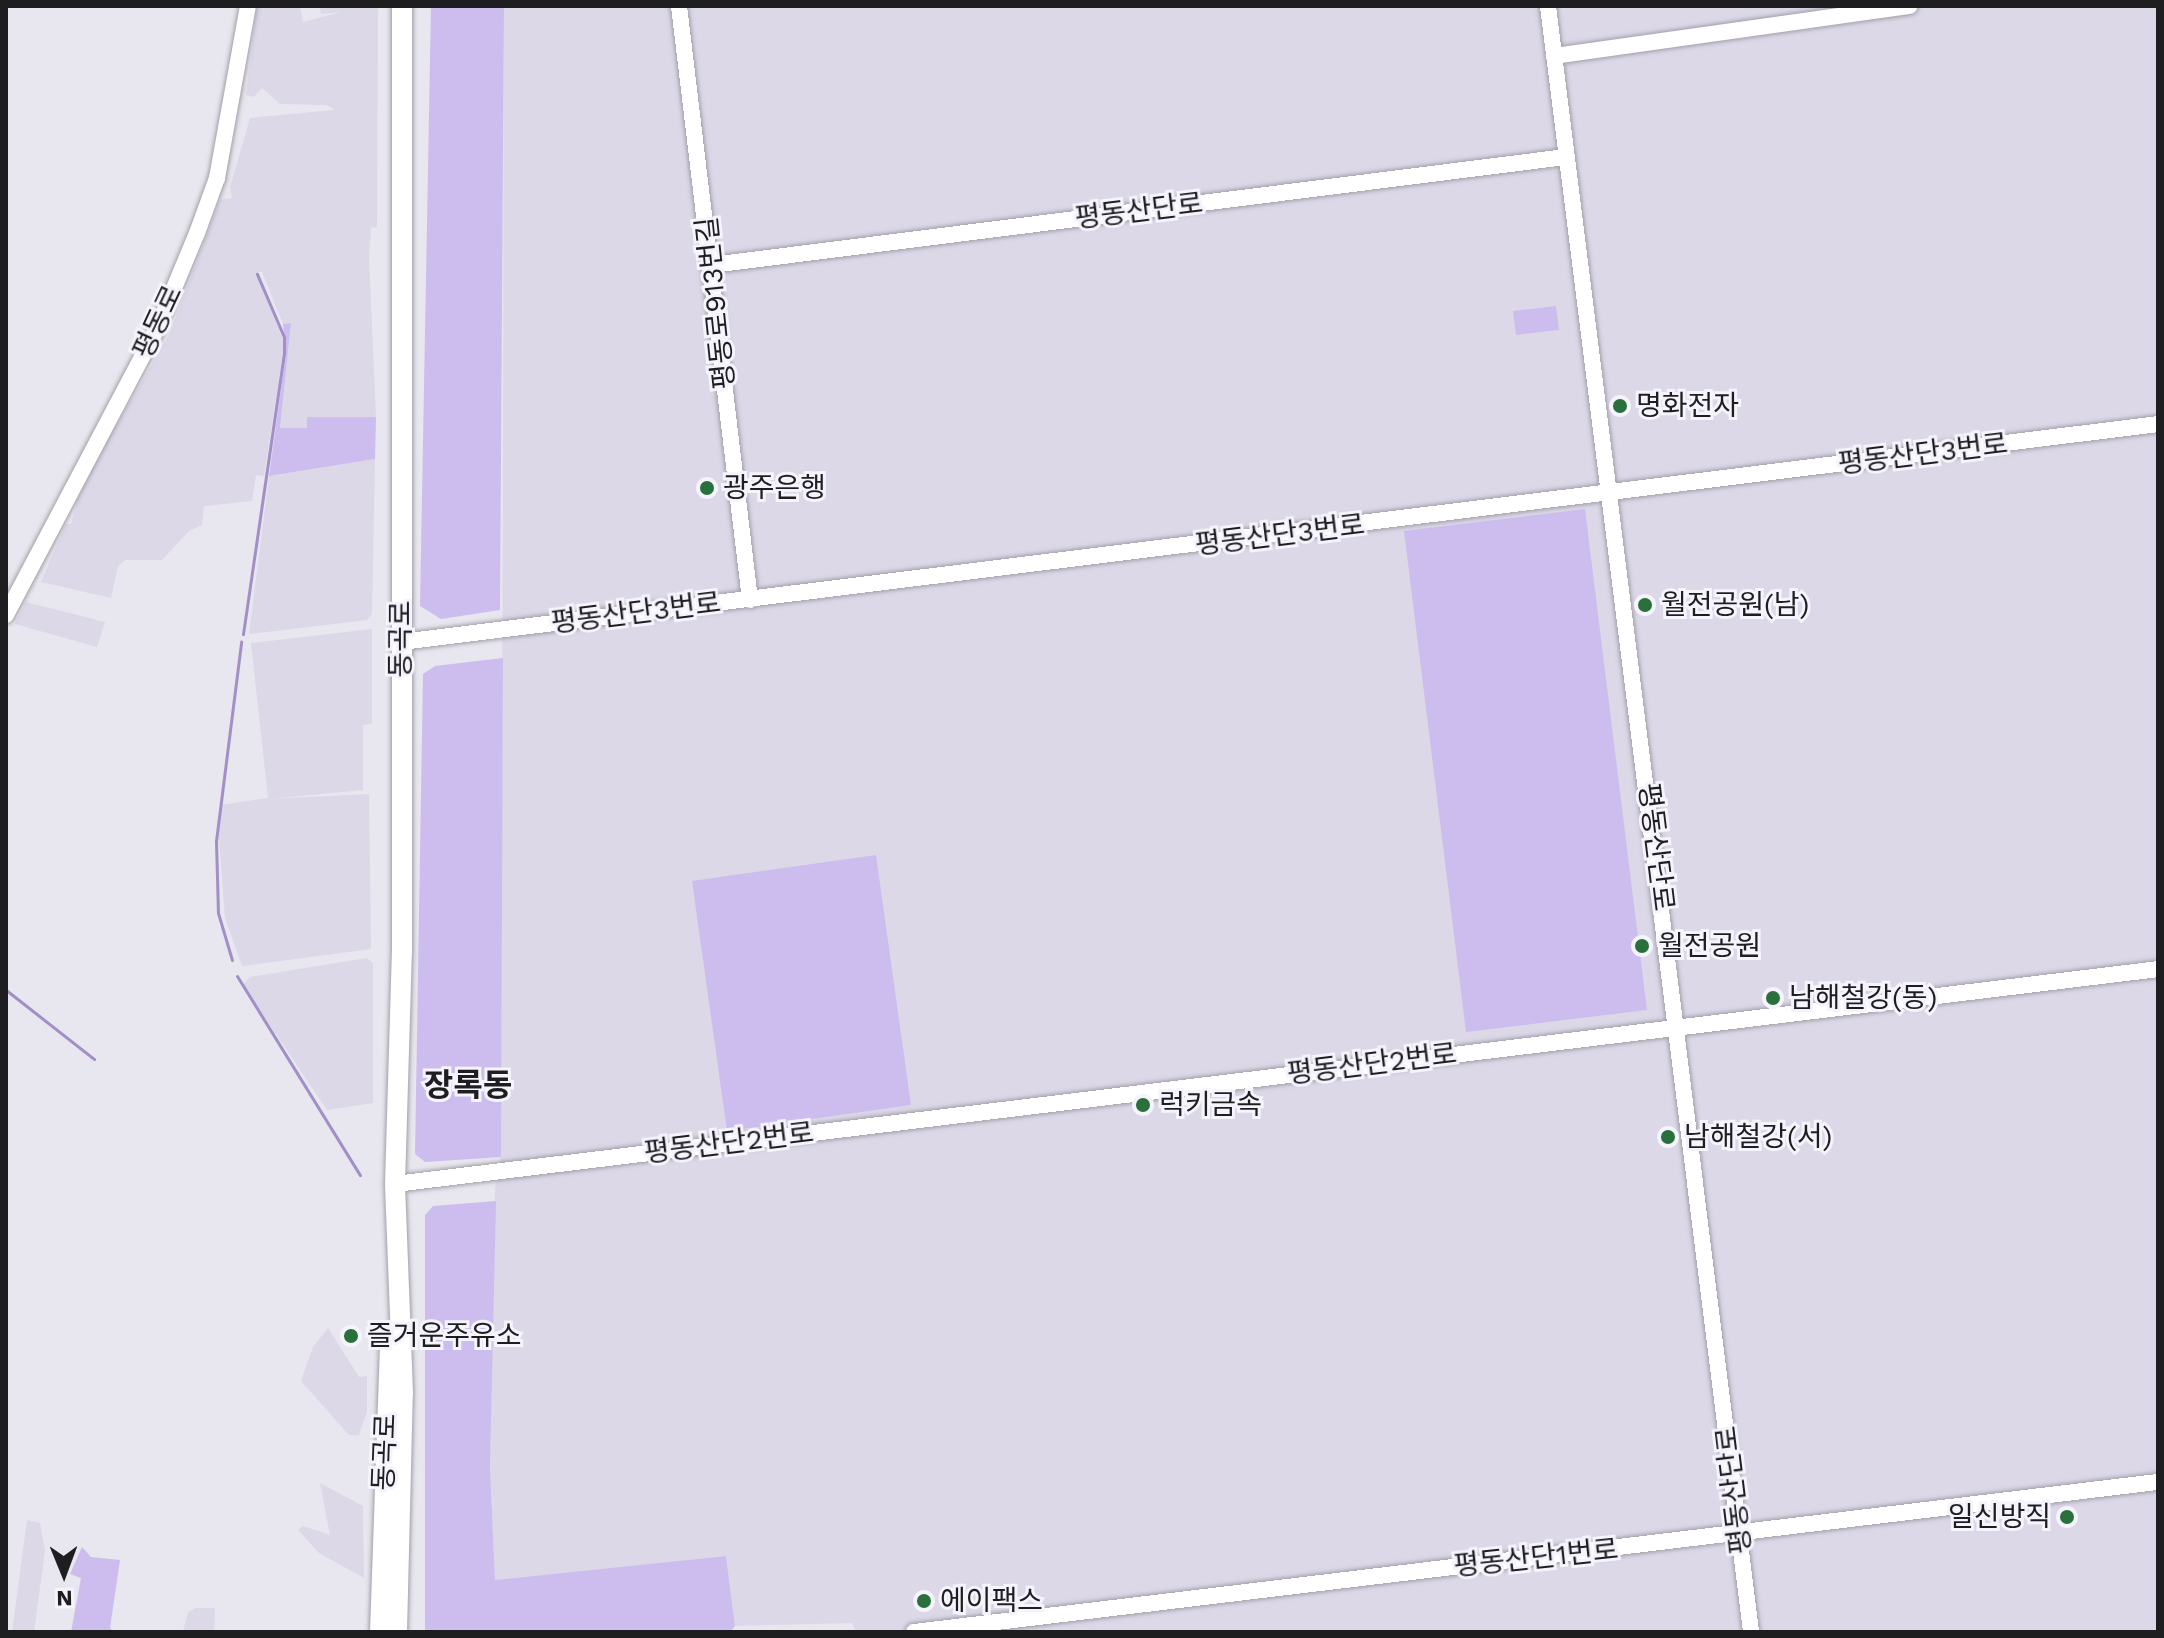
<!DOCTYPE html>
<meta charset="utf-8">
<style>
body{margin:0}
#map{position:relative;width:2164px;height:1638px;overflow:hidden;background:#e8e6ee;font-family:"Work Sans","Noto Sans KR",sans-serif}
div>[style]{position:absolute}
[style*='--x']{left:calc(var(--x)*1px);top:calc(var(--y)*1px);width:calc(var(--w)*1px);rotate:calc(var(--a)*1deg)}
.built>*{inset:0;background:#dcd8e8}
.green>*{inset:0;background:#ccbdee}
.stream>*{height:3px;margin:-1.5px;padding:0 1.5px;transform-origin:1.5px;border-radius:1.5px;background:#a28fc8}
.roads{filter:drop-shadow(0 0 2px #a29fa8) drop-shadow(0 0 2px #a29fa8)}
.minor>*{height:16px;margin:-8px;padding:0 8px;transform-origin:8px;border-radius:8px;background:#fff}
.major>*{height:20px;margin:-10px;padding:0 10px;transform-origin:10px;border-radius:10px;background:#fff}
.dots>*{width:22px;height:22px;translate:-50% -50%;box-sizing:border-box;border:4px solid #f5f3fc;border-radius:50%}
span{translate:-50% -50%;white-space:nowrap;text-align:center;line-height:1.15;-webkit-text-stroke:6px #f5f3fc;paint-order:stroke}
.street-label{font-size:28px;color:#1e1d20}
.poi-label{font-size:28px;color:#1e1d20}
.left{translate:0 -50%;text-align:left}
.right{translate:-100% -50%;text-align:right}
.quarter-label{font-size:32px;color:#1e1d20;font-weight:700}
.frame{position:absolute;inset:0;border:8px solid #1e1d20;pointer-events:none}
.north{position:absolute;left:24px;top:1534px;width:80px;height:80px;-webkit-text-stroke:6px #f5f3fc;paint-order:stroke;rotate:179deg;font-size:22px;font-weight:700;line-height:32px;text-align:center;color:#1e1d20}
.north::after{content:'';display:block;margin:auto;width:28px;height:36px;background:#1e1d20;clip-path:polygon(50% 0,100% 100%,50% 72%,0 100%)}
</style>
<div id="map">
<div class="built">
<i style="clip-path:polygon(257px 6px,300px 6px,303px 22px,341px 12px,321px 14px,320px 6px,378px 6px,377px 227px,371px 228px,369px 257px,376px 417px,307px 417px,307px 429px,280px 429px,291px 323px,283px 324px,262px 272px,255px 272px,283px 339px,283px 353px,264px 476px,256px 475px,252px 501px,204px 506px,202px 525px,189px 531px,162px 560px,125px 560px,118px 566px,111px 598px,41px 582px,66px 524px,71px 524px,82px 485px,169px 335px,220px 200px,232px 198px,230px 187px,250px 118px,335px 110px,327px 105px,280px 104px,262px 88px,254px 97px,246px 95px)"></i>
<i style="clip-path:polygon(504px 6px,2158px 6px,2158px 1632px,856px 1632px,852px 1623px,735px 1626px,726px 1556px,495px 1581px,490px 1467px,495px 1188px,501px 1157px)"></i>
<i style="clip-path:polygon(375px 459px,372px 614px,367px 620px,249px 634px,269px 476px)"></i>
<i style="clip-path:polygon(26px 602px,105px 622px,97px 647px,15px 624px)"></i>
<i style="clip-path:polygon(372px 629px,372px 724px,363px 725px,363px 790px,269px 799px,369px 794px,371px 949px,242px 966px,225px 918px,218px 825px,220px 805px,268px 798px,251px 643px)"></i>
<i style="clip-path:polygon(367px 958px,373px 963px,373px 1103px,327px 1110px,243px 985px,250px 977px)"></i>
<i style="clip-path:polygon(328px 1328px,359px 1377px,367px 1376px,367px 1411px,359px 1435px,349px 1435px,301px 1381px,313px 1347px)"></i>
<i style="clip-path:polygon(320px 1483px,363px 1506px,364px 1578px,319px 1553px,298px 1530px,303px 1526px,330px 1535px)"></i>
<i style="clip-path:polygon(27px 1520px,40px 1523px,45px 1551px,34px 1632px,12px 1632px)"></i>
<i style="clip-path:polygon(196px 1608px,215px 1608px,214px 1632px,183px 1632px,188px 1612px)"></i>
</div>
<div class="green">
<i style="clip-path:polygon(431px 6px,504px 6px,500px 610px,441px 619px,420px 606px)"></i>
<i style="clip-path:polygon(1556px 306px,1559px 330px,1516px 335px,1513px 311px)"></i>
<i style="clip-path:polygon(291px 323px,280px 428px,307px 428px,307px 417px,376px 417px,375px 459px,269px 476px,286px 353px,283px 324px)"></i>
<i style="clip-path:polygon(1585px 509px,1647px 1010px,1466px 1032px,1404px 531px)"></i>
<i style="clip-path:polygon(503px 658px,501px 1157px,425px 1162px,415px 1154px,423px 674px,435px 666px)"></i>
<i style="clip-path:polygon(876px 855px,911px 1105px,727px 1131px,692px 881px)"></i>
<i style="clip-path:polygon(496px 1201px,490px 1467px,495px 1580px,726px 1556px,735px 1626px,730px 1632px,425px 1632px,425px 1215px,433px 1206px)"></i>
<i style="clip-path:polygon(82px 1547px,91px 1557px,120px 1560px,110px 1628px,114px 1632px,71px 1632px,81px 1578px,70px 1574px)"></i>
</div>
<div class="stream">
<i style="--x:243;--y:634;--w:283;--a:-81.7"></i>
<i style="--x:284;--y:354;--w:17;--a:-90"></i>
<i style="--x:284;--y:337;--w:69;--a:-113.2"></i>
<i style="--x:232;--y:960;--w:49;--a:-106.6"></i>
<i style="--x:218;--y:913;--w:72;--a:-91.6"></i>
<i style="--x:216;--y:841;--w:201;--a:-82.8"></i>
<i style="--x:237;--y:976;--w:234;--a:58.3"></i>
<i style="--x:6;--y:990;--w:112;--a:38.1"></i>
</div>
<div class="roads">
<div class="minor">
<i style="--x:679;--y:6;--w:598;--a:83.18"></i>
<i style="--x:1548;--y:6;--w:1639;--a:82.88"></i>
<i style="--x:1554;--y:56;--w:359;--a:-8"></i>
<i style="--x:712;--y:265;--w:861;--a:-7.21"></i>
<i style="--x:6;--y:615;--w:326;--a:-62.2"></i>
<i style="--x:158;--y:327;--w:102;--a:-67.5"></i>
<i style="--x:197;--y:233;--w:59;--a:-70"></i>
<i style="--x:217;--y:178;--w:175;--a:-79.8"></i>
<i style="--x:401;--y:642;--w:1770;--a:-7.07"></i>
<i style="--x:395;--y:1184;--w:1776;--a:-6.95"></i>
<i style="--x:914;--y:1632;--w:1253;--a:-6.88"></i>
</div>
<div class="major">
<i style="--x:380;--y:1632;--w:284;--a:-88"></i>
<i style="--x:397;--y:1632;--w:239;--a:-88.6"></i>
<i style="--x:403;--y:1393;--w:209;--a:-92.2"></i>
<i style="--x:395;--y:1184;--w:232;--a:-88.3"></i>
<i style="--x:402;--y:952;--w:946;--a:-90"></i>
</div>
</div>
<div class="dots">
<i style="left:1620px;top:406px;background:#2a703c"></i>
<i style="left:707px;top:488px;background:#2a703c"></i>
<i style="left:1645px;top:605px;background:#2a703c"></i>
<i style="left:1642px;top:946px;background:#2a703c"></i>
<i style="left:1773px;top:998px;background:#2a703c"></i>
<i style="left:1143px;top:1105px;background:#2a703c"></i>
<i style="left:1668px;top:1137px;background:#2a703c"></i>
<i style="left:351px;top:1336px;background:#2a703c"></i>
<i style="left:2067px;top:1517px;background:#2a703c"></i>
<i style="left:924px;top:1601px;background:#2a703c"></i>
</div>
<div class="street-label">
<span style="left:1139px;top:211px;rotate:-7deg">평동산단로</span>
<span style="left:716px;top:303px;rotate:-96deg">평동로913번길</span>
<span style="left:158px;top:322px;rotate:-65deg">평동로</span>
<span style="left:1923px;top:454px;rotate:-7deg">평동산단3번로</span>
<span style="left:1280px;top:535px;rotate:-7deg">평동산단3번로</span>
<span style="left:636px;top:613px;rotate:-7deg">평동산단3번로</span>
<span style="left:401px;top:639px;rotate:-90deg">동곡로</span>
<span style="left:1656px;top:847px;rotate:83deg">평동산단로</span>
<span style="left:1372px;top:1064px;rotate:-7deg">평동산단2번로</span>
<span style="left:729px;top:1143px;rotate:-7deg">평동산단2번로</span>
<span style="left:385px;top:1452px;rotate:-88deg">동곡로</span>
<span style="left:1734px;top:1490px;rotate:-97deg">평동산단로</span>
<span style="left:1536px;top:1558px;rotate:-6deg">평동산단1번로</span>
</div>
<div class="poi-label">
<span class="left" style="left:1636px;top:406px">명화전자</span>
<span class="left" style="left:723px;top:488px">광주은행</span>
<span class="left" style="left:1661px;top:605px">월전공원(남)</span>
<span class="left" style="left:1658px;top:946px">월전공원</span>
<span class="left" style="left:1789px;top:998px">남해철강(동)</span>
<span class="left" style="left:1159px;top:1105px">럭키금속</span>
<span class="left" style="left:1684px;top:1137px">남해철강(서)</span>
<span class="left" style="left:367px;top:1336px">즐거운주유소</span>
<span class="right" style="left:2051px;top:1517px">일신방직</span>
<span class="left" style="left:940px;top:1601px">에이팩스</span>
</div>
<div class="quarter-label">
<span style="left:468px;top:1085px">장록동</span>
</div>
<div class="frame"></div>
<div class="north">N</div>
</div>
